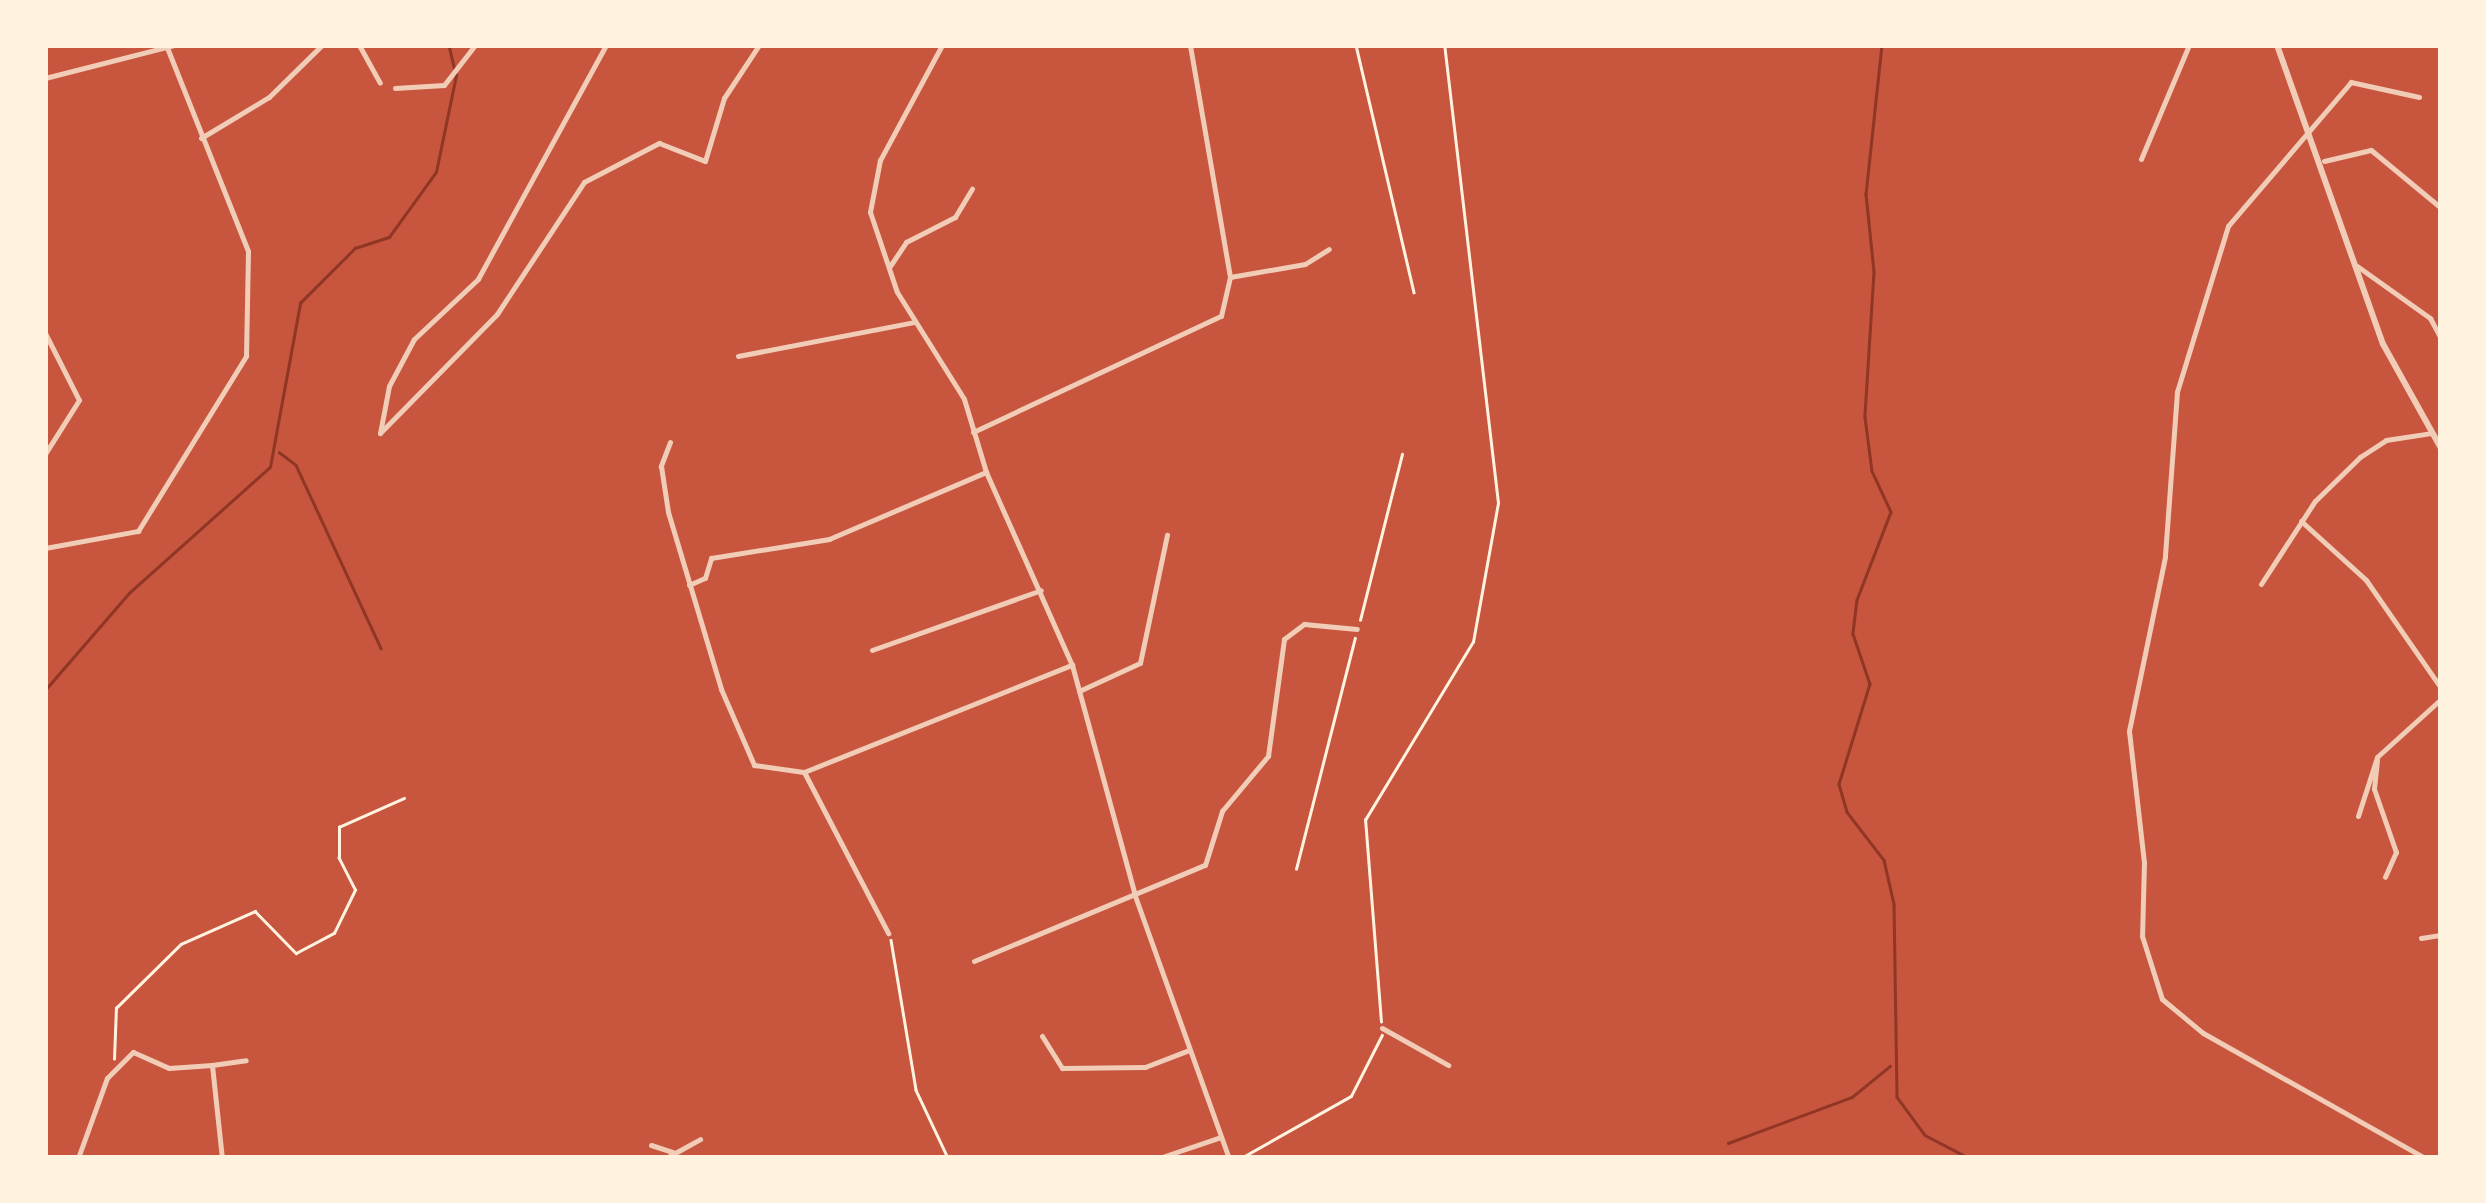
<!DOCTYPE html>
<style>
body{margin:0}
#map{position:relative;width:2486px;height:1203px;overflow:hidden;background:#c8553d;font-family:"Varela Round",sans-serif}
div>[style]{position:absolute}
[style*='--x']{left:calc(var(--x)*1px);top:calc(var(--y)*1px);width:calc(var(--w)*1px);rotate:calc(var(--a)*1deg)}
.stream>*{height:2.5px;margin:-1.25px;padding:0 1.25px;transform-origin:1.25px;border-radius:1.25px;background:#8f3625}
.path>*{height:2.5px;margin:-1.25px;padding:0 1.25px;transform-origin:1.25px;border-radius:1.25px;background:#fff3e0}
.minor>*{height:5px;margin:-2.5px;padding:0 2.5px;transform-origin:2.5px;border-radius:2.5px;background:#f1ccb7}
.tertiary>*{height:6px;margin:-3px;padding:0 3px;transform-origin:3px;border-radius:3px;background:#f1ccb7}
span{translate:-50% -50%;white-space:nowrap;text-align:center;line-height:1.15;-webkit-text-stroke:8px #fff3e0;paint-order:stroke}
.frame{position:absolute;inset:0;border:48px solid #fff3e0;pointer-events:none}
</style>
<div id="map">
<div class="stream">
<i style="--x:449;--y:45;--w:23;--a:77"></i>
<i style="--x:1882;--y:45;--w:150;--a:96.1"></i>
<i style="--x:1866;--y:194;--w:78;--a:84.1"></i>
<i style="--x:1874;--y:272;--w:145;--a:93.6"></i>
<i style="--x:1865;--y:417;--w:54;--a:82.6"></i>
<i style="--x:1872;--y:471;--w:45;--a:65.1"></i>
<i style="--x:1891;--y:512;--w:94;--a:111.1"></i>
<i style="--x:1857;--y:600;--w:34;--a:97"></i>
<i style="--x:1853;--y:634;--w:53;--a:71.2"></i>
<i style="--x:1870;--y:684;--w:105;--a:107.2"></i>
<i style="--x:1839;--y:784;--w:29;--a:74"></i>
<i style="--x:1847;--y:812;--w:61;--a:52.4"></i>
<i style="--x:1884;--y:860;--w:45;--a:77.2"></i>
<i style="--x:1894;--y:904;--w:193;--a:89.1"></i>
<i style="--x:1897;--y:1097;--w:47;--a:53.6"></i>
<i style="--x:1925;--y:1135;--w:50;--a:27.6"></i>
<i style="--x:279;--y:452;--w:21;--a:37"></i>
<i style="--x:296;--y:465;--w:202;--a:65.1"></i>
<i style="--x:45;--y:690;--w:128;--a:-49.1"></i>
<i style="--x:129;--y:593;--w:189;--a:-41.8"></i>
<i style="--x:270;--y:467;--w:167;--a:-79.6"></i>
<i style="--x:300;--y:303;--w:78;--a:-45"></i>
<i style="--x:355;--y:248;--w:36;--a:-18"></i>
<i style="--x:389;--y:237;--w:80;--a:-54.1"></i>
<i style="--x:436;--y:172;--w:99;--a:-78.3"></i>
<i style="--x:1728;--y:1143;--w:132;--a:-20.4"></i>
<i style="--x:1852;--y:1097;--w:49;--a:-39.2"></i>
</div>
<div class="path">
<i style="--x:1356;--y:45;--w:254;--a:76.8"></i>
<i style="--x:1360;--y:620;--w:171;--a:-75.8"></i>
<i style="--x:1296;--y:869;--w:238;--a:-75.7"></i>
<i style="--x:891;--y:940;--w:152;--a:80.5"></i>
<i style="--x:916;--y:1090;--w:75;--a:64.8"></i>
<i style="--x:1381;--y:1022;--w:203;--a:-94.5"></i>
<i style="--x:1365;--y:820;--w:208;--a:-58.8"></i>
<i style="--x:1473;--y:642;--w:141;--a:-79.8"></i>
<i style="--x:1498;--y:503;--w:461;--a:-96.7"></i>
<i style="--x:114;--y:1059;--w:51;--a:-87.8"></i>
<i style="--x:116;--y:1008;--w:91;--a:-44.6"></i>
<i style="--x:181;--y:944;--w:81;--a:-24"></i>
<i style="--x:255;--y:911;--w:59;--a:45.7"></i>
<i style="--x:296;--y:953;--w:43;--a:-27.8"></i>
<i style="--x:334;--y:933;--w:48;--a:-64"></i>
<i style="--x:355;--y:890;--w:36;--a:-117"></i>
<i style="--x:339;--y:858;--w:31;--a:-90"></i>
<i style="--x:339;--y:827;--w:71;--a:-24"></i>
<i style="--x:1241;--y:1158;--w:126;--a:-29.4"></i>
<i style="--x:1351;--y:1096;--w:68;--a:-63.1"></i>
</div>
<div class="minor">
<i style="--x:359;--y:45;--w:43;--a:61.1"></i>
<i style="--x:606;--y:45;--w:267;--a:118.7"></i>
<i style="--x:478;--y:279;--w:88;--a:136.8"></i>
<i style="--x:414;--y:339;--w:53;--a:118"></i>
<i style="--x:389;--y:386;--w:48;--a:100.8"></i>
<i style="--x:380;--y:433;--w:167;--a:-45.5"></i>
<i style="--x:497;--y:314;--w:158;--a:-56.6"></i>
<i style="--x:584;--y:182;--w:85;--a:-27.5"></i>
<i style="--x:659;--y:143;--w:49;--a:21.4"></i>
<i style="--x:705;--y:161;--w:66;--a:-73.2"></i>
<i style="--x:724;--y:98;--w:64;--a:-56.6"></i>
<i style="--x:942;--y:45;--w:131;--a:118.3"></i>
<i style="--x:880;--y:160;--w:53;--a:100.9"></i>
<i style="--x:870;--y:212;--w:84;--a:71.4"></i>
<i style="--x:897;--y:292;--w:126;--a:57.9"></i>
<i style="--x:964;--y:399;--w:76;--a:73.2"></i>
<i style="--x:986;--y:472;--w:211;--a:66"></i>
<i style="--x:1072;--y:665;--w:239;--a:74.7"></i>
<i style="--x:1135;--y:896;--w:278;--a:70.3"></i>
<i style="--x:45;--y:78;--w:133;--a:-14.3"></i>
<i style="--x:395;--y:88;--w:49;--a:-3.5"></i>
<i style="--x:444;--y:85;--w:51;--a:-52.2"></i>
<i style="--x:2419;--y:97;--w:70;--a:-167.6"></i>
<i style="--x:2351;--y:82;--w:189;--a:130.5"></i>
<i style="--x:2228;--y:226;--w:174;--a:107.1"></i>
<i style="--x:2177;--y:392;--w:165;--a:94.2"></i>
<i style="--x:2165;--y:557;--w:178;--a:101.7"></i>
<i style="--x:2129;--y:731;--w:132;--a:83.5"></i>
<i style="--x:2144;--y:862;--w:74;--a:91.5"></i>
<i style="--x:2142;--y:936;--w:66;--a:72.4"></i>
<i style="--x:2162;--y:999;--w:53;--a:39.7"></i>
<i style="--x:2203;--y:1033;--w:255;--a:29.4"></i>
<i style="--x:201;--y:138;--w:79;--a:-31.1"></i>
<i style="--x:269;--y:97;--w:74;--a:-44.5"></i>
<i style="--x:2141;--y:159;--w:124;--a:-67.2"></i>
<i style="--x:2324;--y:161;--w:48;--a:-13.2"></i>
<i style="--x:2371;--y:150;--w:91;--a:39.6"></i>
<i style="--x:890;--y:266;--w:29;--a:-56"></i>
<i style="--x:906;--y:242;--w:55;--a:-27"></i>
<i style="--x:955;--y:217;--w:33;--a:-59"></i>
<i style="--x:2357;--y:266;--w:90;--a:35.5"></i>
<i style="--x:2430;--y:318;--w:24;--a:62"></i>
<i style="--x:1230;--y:277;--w:76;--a:-9.8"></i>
<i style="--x:1305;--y:264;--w:28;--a:-32"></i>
<i style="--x:45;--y:333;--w:75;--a:63.1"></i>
<i style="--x:79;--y:400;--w:64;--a:122.2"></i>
<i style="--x:738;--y:356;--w:179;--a:-10.9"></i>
<i style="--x:973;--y:432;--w:274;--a:-25.1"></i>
<i style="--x:1221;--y:316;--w:40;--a:-77"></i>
<i style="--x:1230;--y:277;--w:235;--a:-99.8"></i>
<i style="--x:670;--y:442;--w:26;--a:111"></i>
<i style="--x:661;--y:466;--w:47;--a:81.3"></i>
<i style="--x:668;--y:512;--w:185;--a:73.3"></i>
<i style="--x:721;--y:689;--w:83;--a:66.5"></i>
<i style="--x:754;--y:765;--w:50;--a:8"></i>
<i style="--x:2301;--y:521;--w:88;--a:42.2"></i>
<i style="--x:2366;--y:580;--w:131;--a:55.2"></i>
<i style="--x:45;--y:548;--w:95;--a:-10.4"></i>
<i style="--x:138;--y:531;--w:206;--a:-58.3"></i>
<i style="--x:246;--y:356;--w:105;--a:-88.9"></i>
<i style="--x:248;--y:251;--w:222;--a:-111.7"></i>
<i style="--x:2261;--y:584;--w:99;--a:-57"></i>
<i style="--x:2315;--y:501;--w:63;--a:-44.4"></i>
<i style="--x:2360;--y:457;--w:31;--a:-33"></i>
<i style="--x:2386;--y:440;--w:47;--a:-8.7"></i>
<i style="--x:689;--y:585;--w:17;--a:-24"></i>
<i style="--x:705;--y:578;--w:21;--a:-73"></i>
<i style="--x:711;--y:558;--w:120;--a:-9.1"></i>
<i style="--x:829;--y:539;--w:171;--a:-23.1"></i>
<i style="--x:872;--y:650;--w:179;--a:-19.5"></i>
<i style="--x:1079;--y:691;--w:67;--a:-24.7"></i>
<i style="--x:1140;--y:663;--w:131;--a:-78.1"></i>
<i style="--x:2377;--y:760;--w:29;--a:96"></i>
<i style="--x:2374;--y:789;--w:67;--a:70.8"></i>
<i style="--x:2396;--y:852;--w:27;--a:114"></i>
<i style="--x:804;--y:772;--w:289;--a:-21.8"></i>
<i style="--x:804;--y:772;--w:182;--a:62.4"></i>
<i style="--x:2358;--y:816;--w:62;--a:-72.1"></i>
<i style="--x:2377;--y:757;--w:86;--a:-42.2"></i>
<i style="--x:2421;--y:938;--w:20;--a:-9"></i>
<i style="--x:974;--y:961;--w:250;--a:-22.6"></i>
<i style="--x:1205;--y:865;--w:57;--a:-72.5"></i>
<i style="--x:1222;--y:811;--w:72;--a:-50.1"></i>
<i style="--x:1268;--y:756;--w:118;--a:-82.2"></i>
<i style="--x:1284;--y:639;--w:25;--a:-37"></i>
<i style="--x:1304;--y:624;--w:53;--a:5.4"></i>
<i style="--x:1382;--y:1028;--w:76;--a:29.3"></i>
<i style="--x:1042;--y:1036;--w:38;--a:58"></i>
<i style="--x:1062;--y:1068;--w:83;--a:-0.7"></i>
<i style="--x:1145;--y:1067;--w:47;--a:-21.1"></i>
<i style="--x:212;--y:1065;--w:34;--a:-8"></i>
<i style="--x:651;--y:1145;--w:23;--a:18"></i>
<i style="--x:78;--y:1158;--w:85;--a:-70.1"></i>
<i style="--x:107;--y:1078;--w:37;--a:-45"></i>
<i style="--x:133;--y:1052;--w:39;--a:24"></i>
<i style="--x:169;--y:1068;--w:43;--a:-4"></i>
<i style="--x:212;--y:1065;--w:94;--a:83.9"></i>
<i style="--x:666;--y:1158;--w:39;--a:-29"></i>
<i style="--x:1159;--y:1158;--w:65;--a:-18.7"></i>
</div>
<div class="tertiary">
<i style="--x:2277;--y:45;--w:317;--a:70.5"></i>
<i style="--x:2383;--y:344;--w:119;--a:60.9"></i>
</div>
<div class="frame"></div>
</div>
